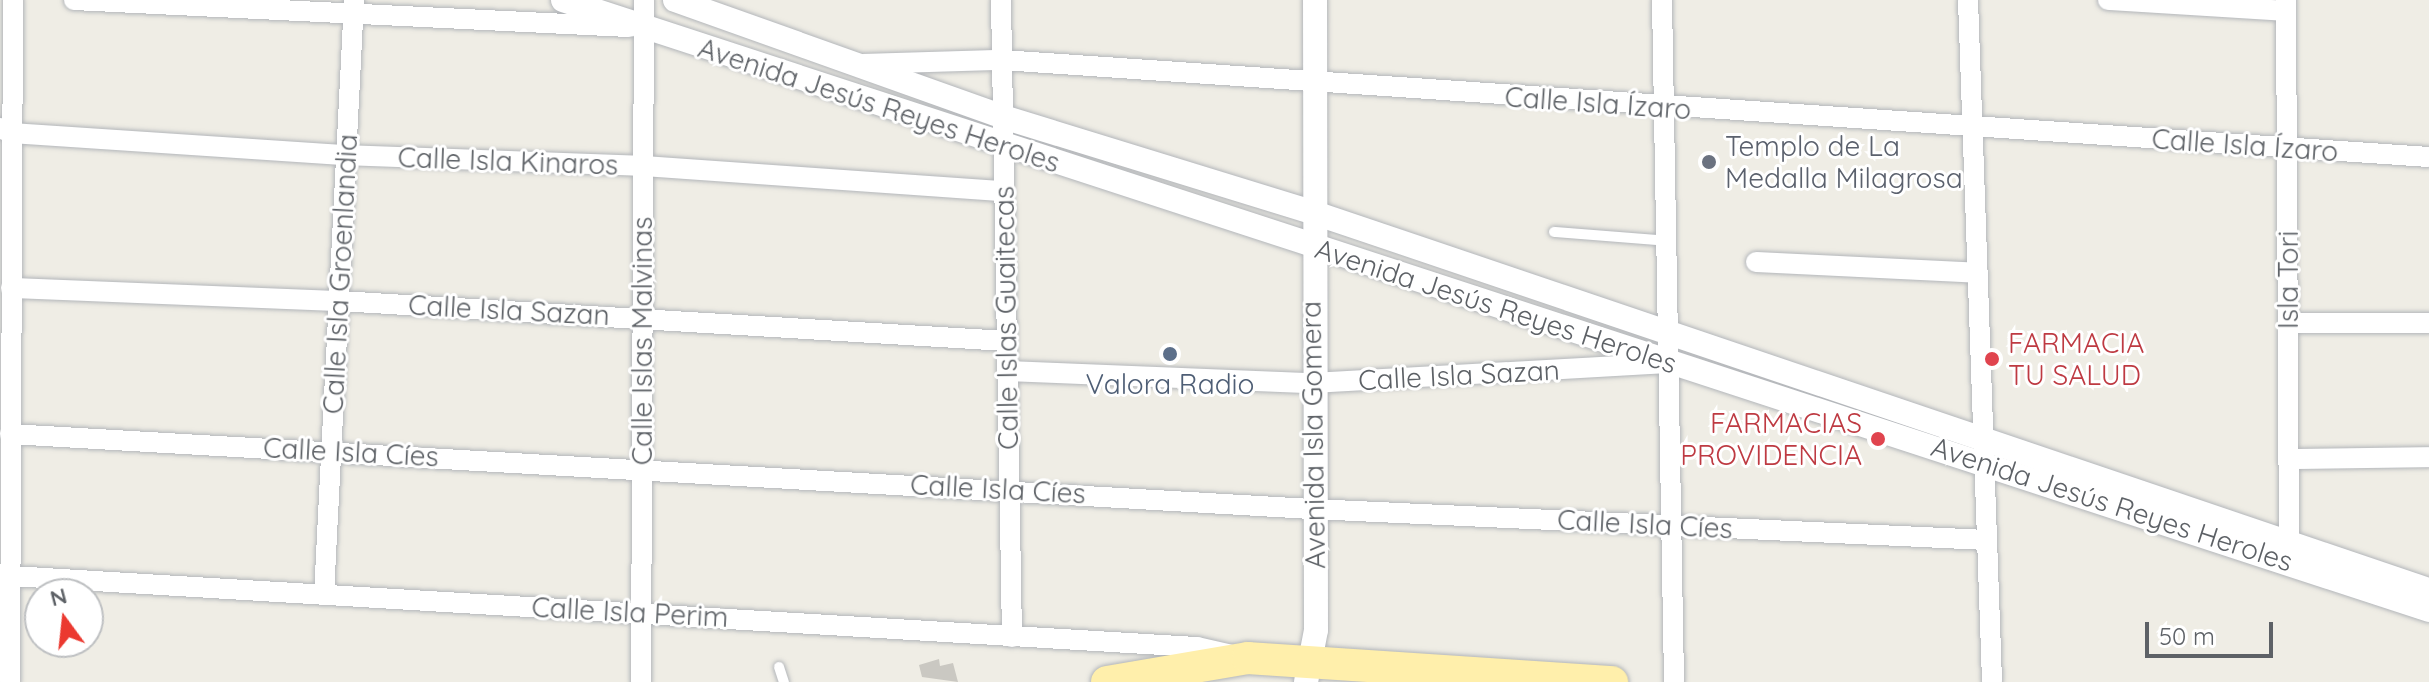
<!DOCTYPE html>
<meta charset="utf-8">
<style>
body{margin:0}
#map{position:relative;width:2429px;height:682px;overflow:hidden;background:#efede5;font-family:Quicksand,sans-serif}
div>[style]{position:absolute}
[style*='--x']{left:calc(var(--x)*1px);top:calc(var(--y)*1px);width:calc(var(--w)*1px);rotate:calc(var(--a)*1deg)}
.building>*{inset:0;background:#cac8c2}
.roads{filter:drop-shadow(0 0 2px #b3b6ba) drop-shadow(0 0 2px #b3b6ba)}
.service>*{height:10px;margin:-5px;padding:0 5px;transform-origin:5px;border-radius:5px;background:#fff}
.minor>*{height:20px;margin:-10px;padding:0 10px;transform-origin:10px;border-radius:10px;background:#fff}
.tertiary>*{height:24px;margin:-12px;padding:0 12px;transform-origin:12px;border-radius:12px;background:#fff}
.primary>*{height:32px;margin:-16px;padding:0 16px;transform-origin:16px;border-radius:16px;background:#ffefab}
.dots>*{width:22px;height:22px;translate:-50% -50%;box-sizing:border-box;border:4px solid #fff;border-radius:50%}
span{translate:-50% -50%;white-space:nowrap;text-align:center;line-height:1.15;-webkit-text-stroke:6px #fff;paint-order:stroke}
.street-label{font-size:28px;color:#5d6166}
.worship-label{font-size:28px;color:#5b616d}
.left{translate:0 -50%;text-align:left}
.health-label{font-size:28px;color:#be3a42}
.right{translate:-100% -50%;text-align:right}
.service-label{font-size:28px;color:#4e5e75}
.north{position:absolute;left:24px;top:578px;width:80px;height:80px;box-sizing:border-box;background:#fff;border:2px solid #bec0c2;border-radius:50%;rotate:345deg;font-size:22px;font-weight:700;line-height:32px;text-align:center;color:#5d6166}
.north::after{content:'';display:block;margin:auto;width:28px;height:36px;background:#eb3930;clip-path:polygon(50% 0,100% 100%,50% 72%,0 100%)}
.scale{position:absolute;left:2145px;top:622px;width:128px;height:36px;box-sizing:border-box;border:4px solid #5d6166;border-top:0;padding-left:10px;font-size:24px;line-height:28px;white-space:nowrap;color:#5d6166;-webkit-text-stroke:6px #fff;paint-order:stroke}
</style>
<div id="map">
<div class="building">
<i style="clip-path:polygon(939px 659px,940px 666px,953px 663px,958px 682px,922px 677px,919px 665px)"></i>
</div>
<div class="roads">
<div class="service">
<i style="--x:1554;--y:232;--w:114;--a:4.5"></i>
<i style="--x:779;--y:667;--w:16;--a:72"></i>
</div>
<div class="minor">
<i style="--x:74;--y:0;--w:556;--a:2.79"></i>
<i style="--x:1001;--y:0;--w:637;--a:89.01"></i>
<i style="--x:1662;--y:0;--w:682;--a:88.99"></i>
<i style="--x:1968;--y:0;--w:682;--a:87.98"></i>
<i style="--x:2108;--y:0;--w:178;--a:3.5"></i>
<i style="--x:2286;--y:0;--w:556;--a:89.69"></i>
<i style="--x:864;--y:64;--w:138;--a:-1.7"></i>
<i style="--x:1002;--y:60;--w:1430;--a:3.89"></i>
<i style="--x:0;--y:128;--w:12;--a:24"></i>
<i style="--x:11;--y:133;--w:336;--a:3.8"></i>
<i style="--x:346;--y:155;--w:297;--a:2.1"></i>
<i style="--x:643;--y:166;--w:362;--a:4"></i>
<i style="--x:1756;--y:262;--w:222;--a:2.8"></i>
<i style="--x:11;--y:288;--w:328;--a:2.3"></i>
<i style="--x:339;--y:301;--w:669;--a:3.43"></i>
<i style="--x:2288;--y:323;--w:141;--a:0"></i>
<i style="--x:1007;--y:371;--w:305;--a:2.3"></i>
<i style="--x:1312;--y:383;--w:356;--a:-3.2"></i>
<i style="--x:10;--y:434;--w:1304;--a:3.3"></i>
<i style="--x:1312;--y:509;--w:676;--a:2.63"></i>
<i style="--x:2289;--y:459;--w:140;--a:-0.8"></i>
<i style="--x:11;--y:576;--w:1188;--a:3.43"></i>
<i style="--x:1197;--y:647;--w:36;--a:13"></i>
<i style="--x:324;--y:595;--w:596;--a:-87.11"></i>
<i style="--x:10;--y:682;--w:682;--a:-89.75"></i>
<i style="--x:641;--y:682;--w:682;--a:-89.75"></i>
</div>
<div class="tertiary">
<i style="--x:563;--y:0;--w:1963;--a:18.1"></i>
<i style="--x:675;--y:0;--w:348;--a:19.6"></i>
<i style="--x:1003;--y:117;--w:323;--a:17.1"></i>
<i style="--x:1312;--y:212;--w:1179;--a:18.7"></i>
<i style="--x:1306;--y:682;--w:53;--a:-79.1"></i>
<i style="--x:1316;--y:630;--w:630;--a:-90.09"></i>
</div>
<div class="primary">
<i style="--x:1107;--y:682;--w:143;--a:-9.7"></i>
<i style="--x:1248;--y:658;--w:365;--a:3.8"></i>
</div>
</div>
<div class="dots">
<i style="left:1709px;top:162px;background:#6b7280"></i>
<i style="left:1170px;top:354px;background:#5c6f8a"></i>
<i style="left:1992px;top:359px;background:#e0444e"></i>
<i style="left:1878px;top:439px;background:#e0444e"></i>
</div>
<div class="street-label">
<span style="left:1598px;top:103px;rotate:4deg">Calle Isla Ízaro</span>
<span style="left:879px;top:105px;rotate:18deg">Avenida Jesús Reyes Heroles</span>
<span style="left:2245px;top:145px;rotate:4deg">Calle Isla Ízaro</span>
<span style="left:508px;top:161px;rotate:2deg">Calle Isla Kinaros</span>
<span style="left:340px;top:274px;rotate:-87deg">Calle Isla Groenlandia</span>
<span style="left:2288px;top:280px;rotate:-90deg">Isla Tori</span>
<span style="left:1496px;top:306px;rotate:18deg">Avenida Jesús Reyes Heroles</span>
<span style="left:509px;top:310px;rotate:3deg">Calle Isla Sazan</span>
<span style="left:1006px;top:318px;rotate:-91deg">Calle Islas Guaitecas</span>
<span style="left:642px;top:341px;rotate:-90deg">Calle Islas Malvinas</span>
<span style="left:1459px;top:375px;rotate:-3deg">Calle Isla Sazan</span>
<span style="left:1313px;top:435px;rotate:-91deg">Avenida Isla Gomera</span>
<span style="left:351px;top:452px;rotate:3deg">Calle Isla Cíes</span>
<span style="left:998px;top:489px;rotate:3deg">Calle Isla Cíes</span>
<span style="left:2112px;top:504px;rotate:18deg">Avenida Jesús Reyes Heroles</span>
<span style="left:1645px;top:524px;rotate:3deg">Calle Isla Cíes</span>
<span style="left:630px;top:612px;rotate:3deg">Calle Isla Perim</span>
</div>
<div class="worship-label">
<span class="left" style="left:1725px;top:162px">Templo de La<br>Medalla Milagrosa</span>
</div>
<div class="health-label">
<span class="left" style="left:2008px;top:359px">FARMACIA<br>TU SALUD</span>
<span class="right" style="left:1862px;top:439px">FARMACIAS<br>PROVIDENCIA</span>
</div>
<div class="service-label">
<span style="left:1170px;top:384px">Valora Radio</span>
</div>
<div class="north">N</div>
<div class="scale">50 m</div>
</div>
